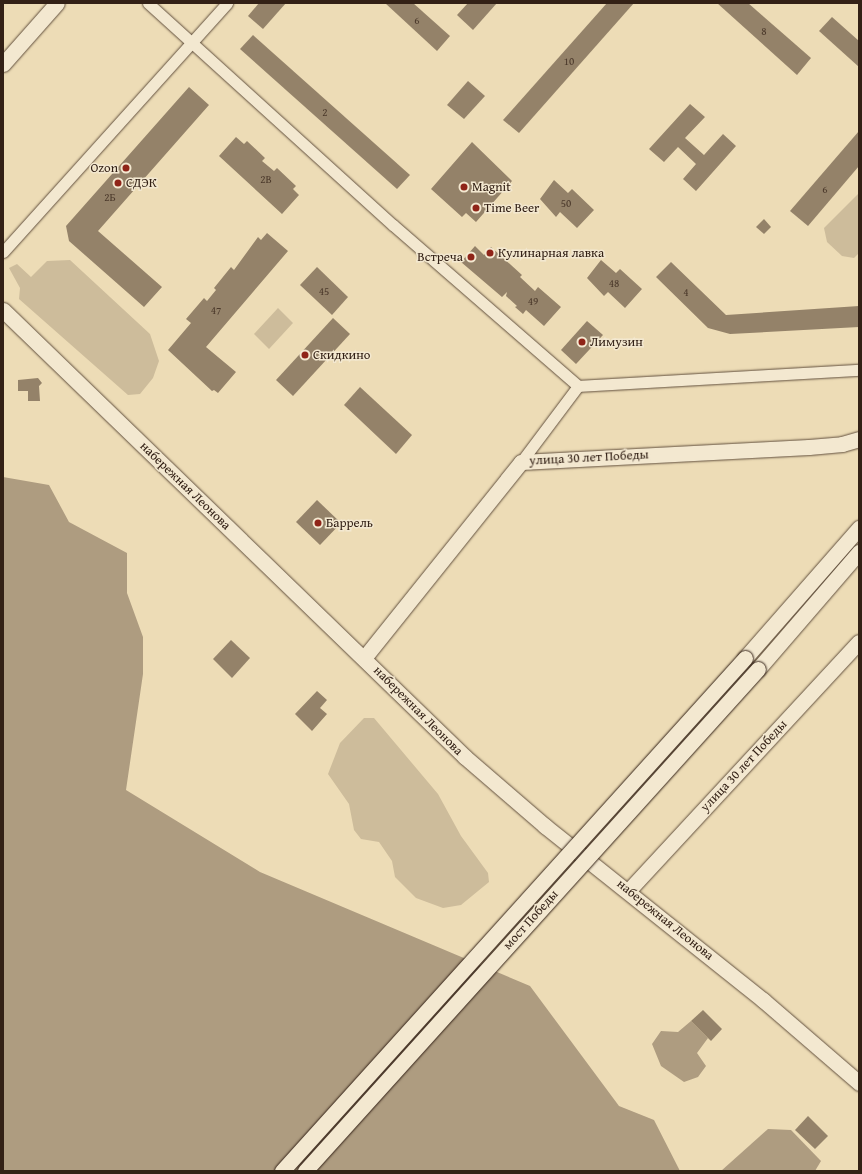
<!DOCTYPE html>
<meta charset="utf-8">
<style>
body{margin:0}
#map{position:relative;width:862px;height:1174px;overflow:hidden;background:#eddcb6;font-family:"Gentium Book Plus",serif}
div>[style]{position:absolute}
[style*='--x']{left:calc(var(--x)*1px);top:calc(var(--y)*1px);width:calc(var(--w)*1px);rotate:calc(var(--a)*1deg)}
.green>*{inset:0;background:#cdbc9b}
.water>*{inset:0;background:#ae9c80}
.building>*{inset:0;background:#948269}
.roads{filter:drop-shadow(0 0 1px #62503e) drop-shadow(0 0 1px #62503e)}
.street>*{height:11px;margin:-5.5px;padding:0 5.5px;transform-origin:5.5px;border-radius:5.5px;background:#f3e8d0}
.secondary>*{height:15px;margin:-7.5px;padding:0 7.5px;transform-origin:7.5px;border-radius:7.5px;background:#f3e8d0}
.bridges{filter:drop-shadow(0 0 1px #332116) drop-shadow(0 0 1px #332116)}
.secondary-bridge>*{height:15px;margin:-7.5px;padding:0 7.5px;transform-origin:7.5px;border-radius:7.5px;background:#f3e8d0}
.dots>*{width:11px;height:11px;translate:-50% -50%;box-sizing:border-box;border:2px solid #f3e8d0;border-radius:50%}
span{translate:-50% -50%;white-space:nowrap;text-align:center;line-height:1.15;-webkit-text-stroke:3px #f3e8d0;paint-order:stroke}
.number-label{font-size:11px;color:#4b392b}
.number-label span{-webkit-text-stroke-width:0}
.poi-label{font-size:13px;color:#332116}
.right{translate:-100% -50%;text-align:right}
.left{translate:0 -50%;text-align:left}
.street-label{font-size:13px;color:#332116}
.frame{position:absolute;inset:0;border:4px solid #332116;pointer-events:none}
</style>
<div id="map">
<div class="green">
<i style="clip-path:polygon(859px 193px,859px 253px,854px 258px,842px 256px,827px 242px,824px 228px)"></i>
<i style="clip-path:polygon(70px 260px,150px 334px,159px 361px,153px 378px,140px 394px,128px 395px,19px 299px,20px 288px,9px 268px,17px 264px,31px 277px,47px 261px)"></i>
<i style="clip-path:polygon(278px 308px,293px 323px,269px 349px,254px 334px)"></i>
<i style="clip-path:polygon(364px 718px,374px 718px,438px 794px,461px 836px,488px 873px,489px 882px,461px 905px,443px 908px,416px 898px,395px 877px,392px 861px,379px 842px,361px 839px,354px 830px,349px 804px,328px 774px,340px 743px)"></i>
</div>
<div class="water">
<i style="clip-path:polygon(3px 477px,49px 485px,69px 522px,127px 553px,127px 593px,143px 637px,143px 674px,126px 790px,260px 872px,530px 986px,619px 1106px,654px 1120px,680px 1171px,3px 1171px)"></i>
<i style="clip-path:polygon(691px 1021px,708px 1038px,697px 1053px,706px 1066px,698px 1077px,684px 1082px,661px 1066px,652px 1044px,661px 1031px,678px 1032px)"></i>
<i style="clip-path:polygon(768px 1129px,791px 1130px,821px 1161px,815px 1171px,721px 1171px)"></i>
</div>
<div class="building">
<i style="clip-path:polygon(259px 3px,286px 3px,263px 29px,248px 16px)"></i>
<i style="clip-path:polygon(385px 3px,413px 3px,450px 36px,437px 51px)"></i>
<i style="clip-path:polygon(468px 3px,497px 3px,473px 30px,457px 15px)"></i>
<i style="clip-path:polygon(607px 3px,634px 3px,519px 133px,503px 120px)"></i>
<i style="clip-path:polygon(717px 3px,748px 3px,811px 58px,797px 75px)"></i>
<i style="clip-path:polygon(832px 17px,859px 41px,859px 67px,819px 31px)"></i>
<i style="clip-path:polygon(253px 35px,410px 175px,397px 189px,240px 49px)"></i>
<i style="clip-path:polygon(468px 81px,485px 96px,464px 119px,447px 105px)"></i>
<i style="clip-path:polygon(189px 87px,209px 105px,98px 231px,162px 287px,144px 307px,69px 241px,66px 226px)"></i>
<i style="clip-path:polygon(690px 104px,705px 117px,685px 138px,704px 155px,723px 134px,736px 146px,696px 191px,683px 179px,696px 164px,678px 147px,664px 162px,649px 149px)"></i>
<i style="clip-path:polygon(859px 131px,859px 166px,808px 226px,790px 211px)"></i>
<i style="clip-path:polygon(236px 137px,244px 144px,247px 141px,265px 158px,262px 161px,274px 171px,277px 168px,296px 186px,293px 189px,299px 195px,282px 214px,219px 156px)"></i>
<i style="clip-path:polygon(472px 142px,512px 181px,476px 222px,466px 213px,462px 217px,431px 189px)"></i>
<i style="clip-path:polygon(554px 180px,568px 193px,572px 189px,594px 210px,577px 228px,560px 212px,556px 217px,540px 199px)"></i>
<i style="clip-path:polygon(764px 219px,771px 227px,764px 234px,756px 227px)"></i>
<i style="clip-path:polygon(267px 233px,288px 251px,206px 347px,236px 372px,218px 393px,214px 390px,212px 391px,168px 350px,191px 323px,186px 319px,204px 298px,207px 301px,216px 290px,214px 288px,231px 267px,234px 270px,258px 237px,261px 240px)"></i>
<i style="clip-path:polygon(475px 246px,484px 255px,491px 247px,522px 275px,520px 277px,535px 291px,538px 287px,561px 307px,544px 326px,526px 310px,523px 314px,515px 307px,517px 306px,506px 296px,507px 292px,502px 297px,461px 262px)"></i>
<i style="clip-path:polygon(601px 260px,616px 273px,620px 269px,642px 289px,625px 308px,608px 292px,604px 296px,587px 278px)"></i>
<i style="clip-path:polygon(671px 262px,726px 315px,859px 306px,859px 327px,730px 334px,708px 328px,656px 277px)"></i>
<i style="clip-path:polygon(317px 267px,348px 297px,332px 315px,300px 285px)"></i>
<i style="clip-path:polygon(333px 318px,350px 334px,293px 396px,276px 380px)"></i>
<i style="clip-path:polygon(587px 321px,603px 335px,576px 364px,561px 350px)"></i>
<i style="clip-path:polygon(38px 378px,42px 383px,39px 386px,40px 401px,28px 401px,28px 391px,18px 391px,18px 380px)"></i>
<i style="clip-path:polygon(360px 387px,412px 435px,396px 454px,344px 405px)"></i>
<i style="clip-path:polygon(317px 500px,341px 523px,320px 545px,296px 522px)"></i>
<i style="clip-path:polygon(231px 640px,250px 658px,232px 678px,213px 659px)"></i>
<i style="clip-path:polygon(317px 691px,327px 700px,320px 708px,327px 714px,312px 731px,295px 714px)"></i>
<i style="clip-path:polygon(703px 1010px,722px 1029px,711px 1041px,691px 1021px)"></i>
<i style="clip-path:polygon(808px 1116px,828px 1136px,815px 1149px,795px 1130px)"></i>
</div>
<div class="roads">
<div class="street">
<i style="--x:148;--y:3;--w:331;--a:42.2"></i>
<i style="--x:393;--y:225;--w:245;--a:41"></i>
<i style="--x:3;--y:252;--w:335;--a:-48"></i>
<i style="--x:521;--y:462;--w:95;--a:-53.1"></i>
<i style="--x:578;--y:386;--w:281;--a:-3.3"></i>
</div>
<div class="secondary">
<i style="--x:3;--y:64;--w:81;--a:-48.5"></i>
<i style="--x:3;--y:310;--w:643;--a:44.05"></i>
<i style="--x:465;--y:757;--w:106;--a:40.8"></i>
<i style="--x:545;--y:826;--w:279;--a:38.6"></i>
<i style="--x:763;--y:1000;--w:127;--a:40.8"></i>
<i style="--x:364;--y:658;--w:251;--a:-51.3"></i>
<i style="--x:521;--y:462;--w:288;--a:-3"></i>
<i style="--x:809;--y:447;--w:33;--a:-5"></i>
<i style="--x:842;--y:444;--w:18;--a:-16"></i>
<i style="--x:745;--y:658;--w:173;--a:-48.8"></i>
<i style="--x:758;--y:669;--w:155;--a:-49.2"></i>
<i style="--x:629;--y:890;--w:338;--a:-47.2"></i>
</div>
</div>
<div class="bridges">
<div class="secondary-bridge">
<i style="--x:282;--y:1171;--w:691;--a:-47.93"></i>
<i style="--x:305;--y:1171;--w:676;--a:-47.94"></i>
</div>
</div>
<div class="dots">
<i style="left:126px;top:168px;background:#8f2418"></i>
<i style="left:118px;top:183px;background:#8f2418"></i>
<i style="left:464px;top:187px;background:#8f2418"></i>
<i style="left:476px;top:208px;background:#8f2418"></i>
<i style="left:490px;top:253px;background:#8f2418"></i>
<i style="left:471px;top:257px;background:#8f2418"></i>
<i style="left:582px;top:342px;background:#8f2418"></i>
<i style="left:305px;top:355px;background:#8f2418"></i>
<i style="left:318px;top:523px;background:#8f2418"></i>
</div>
<div class="number-label">
<span style="left:417px;top:20px">6</span>
<span style="left:764px;top:31px">8</span>
<span style="left:569px;top:61px">10</span>
<span style="left:325px;top:112px">2</span>
<span style="left:266px;top:179px">2В</span>
<span style="left:825px;top:189px">6</span>
<span style="left:110px;top:197px">2Б</span>
<span style="left:566px;top:203px">50</span>
<span style="left:614px;top:283px">48</span>
<span style="left:324px;top:291px">45</span>
<span style="left:686px;top:292px">4</span>
<span style="left:533px;top:301px">49</span>
<span style="left:216px;top:310px">47</span>
</div>
<div class="poi-label">
<span class="right" style="left:118px;top:168px">Ozon</span>
<span class="left" style="left:126px;top:183px">СДЭК</span>
<span class="left" style="left:472px;top:187px">Magnit</span>
<span class="left" style="left:484px;top:208px">Time Beer</span>
<span class="left" style="left:498px;top:253px">Кулинарная лавка</span>
<span class="right" style="left:463px;top:257px">Встреча</span>
<span class="left" style="left:590px;top:342px">Лимузин</span>
<span class="left" style="left:313px;top:355px">Скидкино</span>
<span class="left" style="left:326px;top:523px">Баррель</span>
</div>
<div class="street-label">
<span style="left:589px;top:458px;rotate:-3deg">улица 30 лет Победы</span>
<span style="left:185px;top:486px;rotate:44deg">набережная Леонова</span>
<span style="left:418px;top:711px;rotate:45deg">набережная Леонова</span>
<span style="left:744px;top:766px;rotate:-47deg">улица 30 лет Победы</span>
<span style="left:531px;top:920px;rotate:-48deg">мост Победы</span>
<span style="left:665px;top:920px;rotate:39deg">набережная Леонова</span>
</div>
<div class="frame"></div>
</div>
